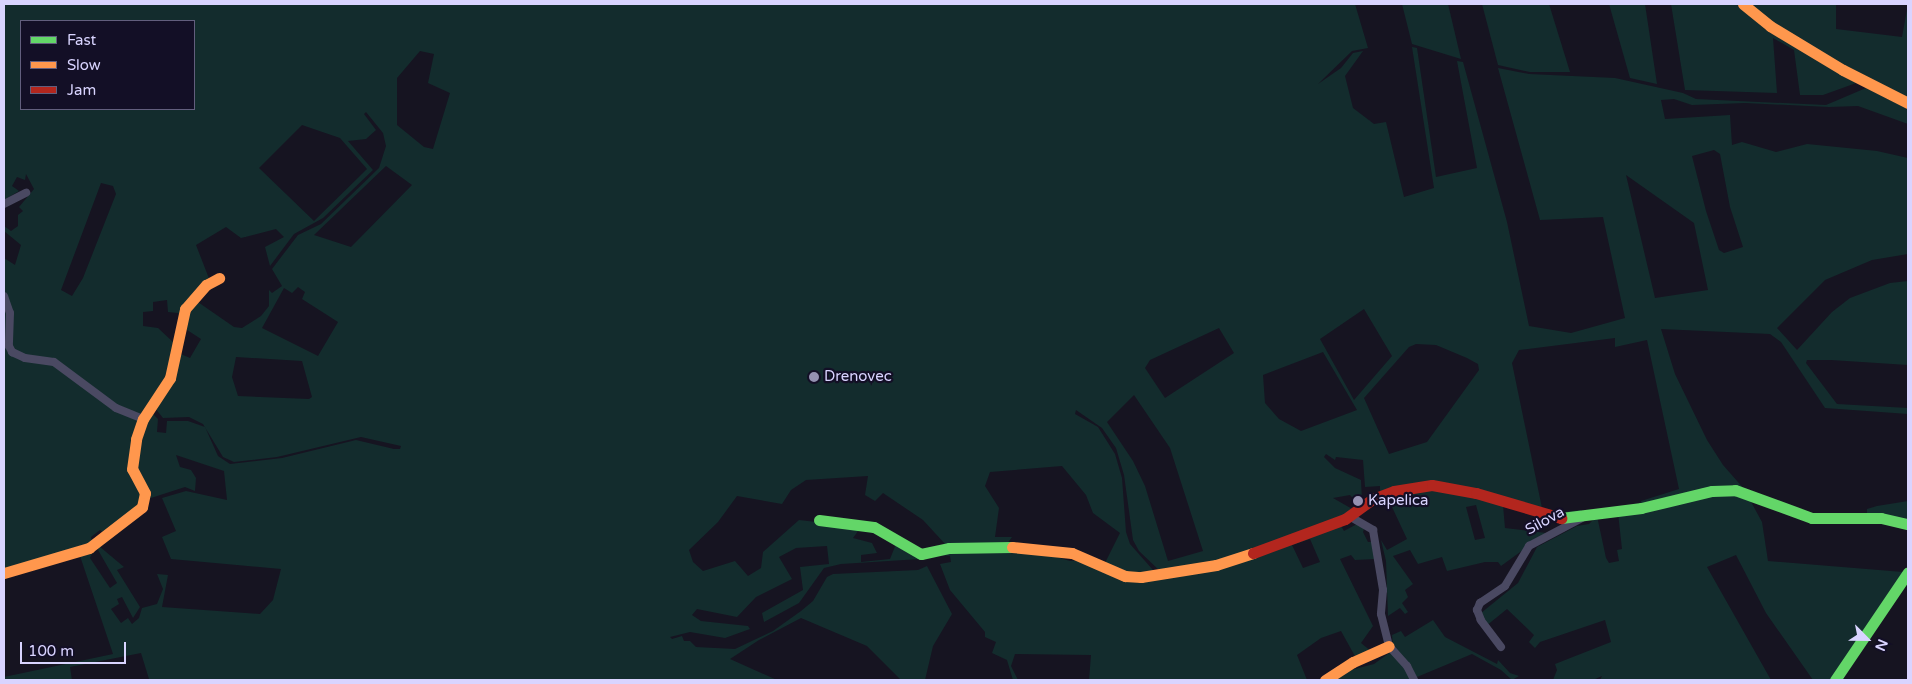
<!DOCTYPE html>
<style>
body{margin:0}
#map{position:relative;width:1912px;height:684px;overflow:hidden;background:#161421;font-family:"Varela Round",sans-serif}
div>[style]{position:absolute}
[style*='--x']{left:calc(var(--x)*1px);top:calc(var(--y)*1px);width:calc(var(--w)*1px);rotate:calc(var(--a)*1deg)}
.green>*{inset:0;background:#132c2d}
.street>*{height:8px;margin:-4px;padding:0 4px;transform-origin:4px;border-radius:4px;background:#4a4962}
.fast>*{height:11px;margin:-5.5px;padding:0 5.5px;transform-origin:5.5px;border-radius:5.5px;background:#63d668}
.slow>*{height:11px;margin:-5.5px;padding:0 5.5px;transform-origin:5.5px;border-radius:5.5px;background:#ff974d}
.jam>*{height:11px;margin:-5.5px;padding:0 5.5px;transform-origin:5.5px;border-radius:5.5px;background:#b3261e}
.dots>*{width:14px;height:14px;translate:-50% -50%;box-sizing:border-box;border:2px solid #130f26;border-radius:50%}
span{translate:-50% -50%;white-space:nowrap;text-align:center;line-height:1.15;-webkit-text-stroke:4.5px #130f26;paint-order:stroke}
.poi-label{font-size:15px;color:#d9d4ff}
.left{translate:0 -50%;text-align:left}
.street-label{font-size:15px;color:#d9d4ff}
.frame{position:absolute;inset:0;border:5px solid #d9d4ff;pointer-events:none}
.legend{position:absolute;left:20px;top:20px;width:175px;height:90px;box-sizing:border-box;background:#130f26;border:1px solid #625e7d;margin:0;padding:6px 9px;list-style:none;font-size:15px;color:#d9d4ff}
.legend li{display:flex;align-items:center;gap:10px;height:25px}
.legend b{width:25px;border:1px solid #625e7d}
.north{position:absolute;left:1842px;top:614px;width:50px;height:50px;-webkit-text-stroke:4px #130f26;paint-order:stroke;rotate:113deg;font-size:14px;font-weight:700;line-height:20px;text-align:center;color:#d9d4ff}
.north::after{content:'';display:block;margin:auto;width:18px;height:22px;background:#d9d4ff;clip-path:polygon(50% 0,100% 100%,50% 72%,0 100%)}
.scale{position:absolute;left:20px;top:642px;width:106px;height:22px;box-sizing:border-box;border:2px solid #d9d4ff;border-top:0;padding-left:6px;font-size:15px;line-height:18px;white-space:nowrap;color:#d9d4ff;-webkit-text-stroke:4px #130f26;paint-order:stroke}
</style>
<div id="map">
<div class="green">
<i style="clip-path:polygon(evenodd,4px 4px,1355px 4px,1368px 48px,1352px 51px,1318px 84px,1341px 68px,1353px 53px,1363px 51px,1345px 76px,1353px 108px,1374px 124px,1386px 122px,1404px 197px,1434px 188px,1412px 47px,1417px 48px,1436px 177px,1477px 168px,1457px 61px,1463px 62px,1507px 222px,1529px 326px,1571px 333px,1625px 318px,1603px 217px,1540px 220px,1498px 68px,1529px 74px,1615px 78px,1683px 93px,1696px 99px,1826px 105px,1866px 88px,1908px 109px,1908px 124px,1858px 106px,1829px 107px,1745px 103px,1692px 105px,1674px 99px,1661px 100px,1665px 119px,1730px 115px,1732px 145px,1742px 142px,1776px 152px,1807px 144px,1877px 151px,1908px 158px,1908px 254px,1872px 260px,1825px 280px,1777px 328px,1797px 350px,1832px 312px,1850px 298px,1890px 283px,1908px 281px,1908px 365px,1831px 360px,1807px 360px,1806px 363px,1837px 404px,1908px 408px,1908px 414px,1825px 408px,1781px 342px,1770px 334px,1661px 329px,1675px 374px,1707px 440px,1723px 465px,1745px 490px,1713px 488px,1640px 505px,1641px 501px,1679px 489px,1647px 340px,1615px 347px,1615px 338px,1519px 350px,1512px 363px,1542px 508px,1556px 513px,1581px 510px,1582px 514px,1566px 516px,1543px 512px,1495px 496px,1432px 482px,1380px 493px,1380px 486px,1365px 487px,1363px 460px,1336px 457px,1335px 460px,1326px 454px,1324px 457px,1335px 468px,1361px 480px,1362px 501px,1356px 501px,1350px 495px,1333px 498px,1354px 510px,1348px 514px,1235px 558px,1162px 573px,1139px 551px,1133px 540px,1124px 475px,1116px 448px,1102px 428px,1076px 410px,1075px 414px,1098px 427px,1115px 454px,1122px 478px,1126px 532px,1130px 544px,1153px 570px,1152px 574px,1130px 575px,1104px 565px,1120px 533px,1093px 513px,1086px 495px,1062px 466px,990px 472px,985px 486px,999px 508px,995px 537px,1012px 537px,1007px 544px,973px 548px,946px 545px,923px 520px,883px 493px,875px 501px,865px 495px,868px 476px,806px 480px,791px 490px,782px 504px,737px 496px,718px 522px,689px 550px,693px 562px,703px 571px,735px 561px,748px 576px,761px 568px,763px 552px,799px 520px,861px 527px,853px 538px,872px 543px,877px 553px,861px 555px,861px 562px,890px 559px,896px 544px,919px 553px,930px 553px,920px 559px,841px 564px,824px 568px,799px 603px,764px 622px,762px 613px,803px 590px,800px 567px,829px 564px,827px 546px,796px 548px,779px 557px,792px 579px,756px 597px,737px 617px,697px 609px,692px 615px,701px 621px,748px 626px,750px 629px,725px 638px,690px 632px,670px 637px,672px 639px,682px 636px,684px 641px,690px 641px,696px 647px,735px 649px,773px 631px,801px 611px,813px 601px,827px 577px,833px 574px,918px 570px,927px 566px,952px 614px,933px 646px,925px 680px,901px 680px,867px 646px,801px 618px,759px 640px,730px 659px,777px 680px,143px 680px,149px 679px,141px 653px,70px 667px,72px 680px,4px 680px,4px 677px,113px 654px,79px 553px,89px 551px,92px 553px,90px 558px,110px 588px,117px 583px,98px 550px,99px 546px,124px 567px,117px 570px,140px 607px,133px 618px,122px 597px,117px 599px,119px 604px,111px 609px,121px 623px,128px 618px,132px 624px,139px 618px,142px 608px,157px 604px,163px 589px,157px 574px,168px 575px,162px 607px,260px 614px,273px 600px,281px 569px,171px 559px,162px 537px,176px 531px,162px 498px,186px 491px,227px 500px,224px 471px,176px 455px,180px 467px,191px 470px,196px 478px,195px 491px,185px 487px,151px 498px,137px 477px,133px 459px,141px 430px,152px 413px,158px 419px,157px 432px,166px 433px,167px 421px,188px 421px,205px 427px,218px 456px,230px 464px,282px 458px,356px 440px,394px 449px,400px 449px,401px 446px,361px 437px,277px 457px,234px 462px,223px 457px,203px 424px,189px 417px,163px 418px,155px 408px,171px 378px,176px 352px,190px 358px,201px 339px,181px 326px,187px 310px,195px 300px,234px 327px,242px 328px,261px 316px,269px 306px,269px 290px,272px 293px,282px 286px,272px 269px,298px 235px,321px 224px,379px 168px,386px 146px,383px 133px,366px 112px,364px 114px,376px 130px,366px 139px,348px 141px,373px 170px,323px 218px,294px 234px,270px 266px,265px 247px,284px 237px,276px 229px,241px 238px,226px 227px,196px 245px,210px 281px,192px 298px,180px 317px,178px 313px,168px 312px,167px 300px,153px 302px,153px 311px,143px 312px,143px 326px,158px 328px,173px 342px,169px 375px,143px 417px,110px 403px,56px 361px,23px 356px,12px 349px,10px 338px,11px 313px,4px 294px,4px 258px,15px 265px,21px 245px,4px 231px,4px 226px,11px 231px,18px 226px,18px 215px,23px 211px,19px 207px,34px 189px,26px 174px,25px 180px,17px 177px,12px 186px,19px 191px,4px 200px,4px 4px,21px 21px,194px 21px,194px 109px,21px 109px,21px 21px,4px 4px,420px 51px,434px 54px,428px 83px,450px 93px,433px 149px,424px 147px,397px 125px,397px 78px,420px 51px,4px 4px,302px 125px,340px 138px,367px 169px,314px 221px,259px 168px,302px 125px,4px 4px,1714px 150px,1720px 154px,1730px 207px,1743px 247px,1724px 253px,1719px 250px,1706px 211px,1692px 156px,1714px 150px,4px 4px,386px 166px,412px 185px,351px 247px,314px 235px,386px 166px,4px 4px,1626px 175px,1694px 223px,1708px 290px,1655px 298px,1626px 175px,4px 4px,101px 183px,113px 186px,116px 194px,83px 278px,72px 296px,61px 290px,101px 183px,4px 4px,298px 287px,305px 292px,302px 299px,338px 322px,318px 356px,262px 328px,284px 288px,292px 293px,298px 287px,4px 4px,1364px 309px,1392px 356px,1354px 400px,1320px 339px,1364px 309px,4px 4px,1219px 328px,1234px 353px,1165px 398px,1145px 368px,1150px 360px,1219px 328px,4px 4px,1416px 344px,1436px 345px,1467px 358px,1478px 364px,1479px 370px,1427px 442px,1389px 454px,1364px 398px,1409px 347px,1416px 344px,4px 4px,1323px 352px,1357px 410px,1301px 431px,1279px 419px,1265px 403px,1263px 375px,1323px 352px,4px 4px,236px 357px,302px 361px,312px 397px,309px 399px,238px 396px,232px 377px,236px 357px,4px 4px,1134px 395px,1170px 448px,1203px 551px,1168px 561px,1145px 486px,1133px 461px,1107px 422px,1134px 395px)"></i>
<i style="clip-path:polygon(1402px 4px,1448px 4px,1461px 59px,1412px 44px)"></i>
<i style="clip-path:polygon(1482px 4px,1549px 4px,1570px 72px,1530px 72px,1498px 65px)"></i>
<i style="clip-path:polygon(1609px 4px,1645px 4px,1657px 84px,1630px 78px)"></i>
<i style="clip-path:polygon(1671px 4px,1740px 4px,1859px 82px,1823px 95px,1800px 95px,1794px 50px,1773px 38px,1777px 93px,1685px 90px)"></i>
<i style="clip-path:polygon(1746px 4px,1836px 4px,1836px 29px,1902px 37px,1908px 4px,1908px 99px,1843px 68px)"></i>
<i style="clip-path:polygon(4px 299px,11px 352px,49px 362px,138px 421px,131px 455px,142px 502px,106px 535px,100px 530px,91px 537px,92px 542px,4px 571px)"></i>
<i style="clip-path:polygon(evenodd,1434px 487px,1503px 505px,1505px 528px,1546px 533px,1501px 566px,1498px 562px,1485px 562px,1447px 571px,1442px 557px,1418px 564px,1410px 550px,1393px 556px,1413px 584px,1405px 590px,1408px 597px,1402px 603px,1408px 612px,1405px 614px,1400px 608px,1388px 616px,1386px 561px,1381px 540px,1387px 550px,1407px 539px,1392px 507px,1387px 508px,1388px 498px,1434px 487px,1476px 505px,1485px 538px,1475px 540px,1466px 507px,1476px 505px)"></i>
<i style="clip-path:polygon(1721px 491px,1750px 500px,1762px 522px,1768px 561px,1903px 572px,1831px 680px,1813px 680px,1766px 613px,1736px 555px,1707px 567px,1771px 680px,1600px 680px,1602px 676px,1593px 680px,1553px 680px,1557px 670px,1555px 664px,1611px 642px,1605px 620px,1540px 642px,1535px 648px,1529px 642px,1534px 635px,1507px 609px,1486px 626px,1481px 613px,1518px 583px,1537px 547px,1577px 526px,1589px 524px,1597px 516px,1606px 558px,1609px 563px,1619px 561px,1617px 550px,1622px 549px,1618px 513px)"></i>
<i style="clip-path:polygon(1908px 501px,1908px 522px,1867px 514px,1867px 509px,1877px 506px)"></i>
<i style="clip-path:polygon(evenodd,1340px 524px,1344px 531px,1357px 524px,1365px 526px,1363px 532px,1368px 542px,1373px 542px,1375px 559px,1355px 560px,1351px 555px,1340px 559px,1373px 626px,1361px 643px,1372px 652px,1356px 658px,1341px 631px,1321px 638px,1297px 655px,1307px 680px,1089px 680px,1091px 655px,1015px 654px,1011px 666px,1018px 680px,1013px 680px,1007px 660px,992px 653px,996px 642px,985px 637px,985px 632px,950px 590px,940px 564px,951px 562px,950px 556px,941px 555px,953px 553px,1032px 550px,1070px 561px,1085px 560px,1108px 571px,1167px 578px,1340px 524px,1310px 539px,1320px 562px,1303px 568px,1292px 545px,1310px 539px)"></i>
<i style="clip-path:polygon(1433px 620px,1445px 637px,1497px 664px,1498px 660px,1510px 673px,1519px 676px,1512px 680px,1501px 670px,1472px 654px,1417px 677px,1393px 646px,1392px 635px,1401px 631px,1405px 637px)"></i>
<i style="clip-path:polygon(1392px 651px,1413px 680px,1334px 680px,1347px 671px,1374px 664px)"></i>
</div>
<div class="street">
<i style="--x:4;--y:204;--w:25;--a:-27"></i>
<i style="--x:4;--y:296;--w:18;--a:71"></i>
<i style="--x:10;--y:313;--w:33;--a:92"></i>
<i style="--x:9;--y:346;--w:7;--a:63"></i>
<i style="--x:12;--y:352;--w:14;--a:25"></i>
<i style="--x:25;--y:358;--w:29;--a:8"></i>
<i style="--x:54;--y:362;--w:77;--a:36.6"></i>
<i style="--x:116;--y:408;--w:29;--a:22"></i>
<i style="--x:1349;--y:516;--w:28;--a:30"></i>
<i style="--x:1373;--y:530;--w:61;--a:80.5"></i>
<i style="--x:1383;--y:590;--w:24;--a:95"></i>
<i style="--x:1381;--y:614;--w:33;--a:76"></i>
<i style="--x:1389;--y:646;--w:27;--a:48"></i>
<i style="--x:1407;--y:666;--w:16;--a:63"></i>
<i style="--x:1501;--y:647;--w:34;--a:-127"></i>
<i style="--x:1481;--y:620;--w:11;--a:-112"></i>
<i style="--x:1477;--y:610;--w:8;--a:-67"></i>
<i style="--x:1480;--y:603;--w:30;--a:-34"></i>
<i style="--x:1505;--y:586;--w:47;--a:-59"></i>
<i style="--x:1529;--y:546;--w:60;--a:-27.8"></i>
</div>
<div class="fast">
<i style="--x:1561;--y:518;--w:81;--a:-7.1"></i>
<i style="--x:1641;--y:508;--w:73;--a:-13.5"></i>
<i style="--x:1712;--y:491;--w:23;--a:-2"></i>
<i style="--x:1735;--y:490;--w:82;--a:20"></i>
<i style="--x:1812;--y:518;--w:69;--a:0"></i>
<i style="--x:1881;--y:518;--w:28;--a:13"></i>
<i style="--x:819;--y:520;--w:55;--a:7.3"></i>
<i style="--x:874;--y:527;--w:54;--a:29.9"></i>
<i style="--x:921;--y:554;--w:29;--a:-12"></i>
<i style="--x:949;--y:548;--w:63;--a:-0.9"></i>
<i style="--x:1835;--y:680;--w:130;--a:-55.9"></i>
</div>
<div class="slow">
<i style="--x:1743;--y:4;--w:35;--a:39"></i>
<i style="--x:1770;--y:26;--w:85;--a:31.1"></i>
<i style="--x:1843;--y:70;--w:73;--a:26.9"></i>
<i style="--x:1012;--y:547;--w:60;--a:5.7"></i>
<i style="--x:1072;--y:553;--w:58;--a:23.5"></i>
<i style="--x:1125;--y:576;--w:16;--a:4"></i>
<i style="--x:1141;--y:577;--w:76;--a:-9.1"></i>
<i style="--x:1216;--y:565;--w:39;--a:-18"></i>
<i style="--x:4;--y:573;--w:89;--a:-16.4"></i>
<i style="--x:89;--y:548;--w:67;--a:-37.7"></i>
<i style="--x:142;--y:507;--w:14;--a:-78"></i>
<i style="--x:145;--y:493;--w:27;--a:-118"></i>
<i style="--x:132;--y:469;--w:30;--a:-82"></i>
<i style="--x:136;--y:439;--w:21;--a:-71"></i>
<i style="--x:143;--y:419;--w:49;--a:-56.6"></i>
<i style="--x:170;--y:378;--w:71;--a:-77.7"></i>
<i style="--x:185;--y:309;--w:32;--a:-49"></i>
<i style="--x:206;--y:285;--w:15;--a:-28"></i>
<i style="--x:1325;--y:680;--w:33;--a:-33"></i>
<i style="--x:1353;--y:662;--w:39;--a:-24"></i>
</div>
<div class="jam">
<i style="--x:1253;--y:553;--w:98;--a:-20.3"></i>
<i style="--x:1345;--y:519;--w:34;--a:-36"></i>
<i style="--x:1373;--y:499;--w:22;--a:-21"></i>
<i style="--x:1394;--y:491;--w:38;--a:-9"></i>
<i style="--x:1432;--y:485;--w:45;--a:10.3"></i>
<i style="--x:1476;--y:493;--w:89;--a:16.4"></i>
</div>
<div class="dots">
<i style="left:814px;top:377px;background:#9591b1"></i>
<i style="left:1358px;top:501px;background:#9591b1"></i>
</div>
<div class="poi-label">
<span class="left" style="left:824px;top:377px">Drenovec</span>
<span class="left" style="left:1368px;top:501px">Kapelica</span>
</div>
<div class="street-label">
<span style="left:1545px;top:521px;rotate:-29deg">Silova</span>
</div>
<div class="frame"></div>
<ul class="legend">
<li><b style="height:6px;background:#63d668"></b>Fast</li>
<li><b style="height:6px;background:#ff974d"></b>Slow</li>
<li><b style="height:6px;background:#b3261e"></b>Jam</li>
</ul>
<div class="north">N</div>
<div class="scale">100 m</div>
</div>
